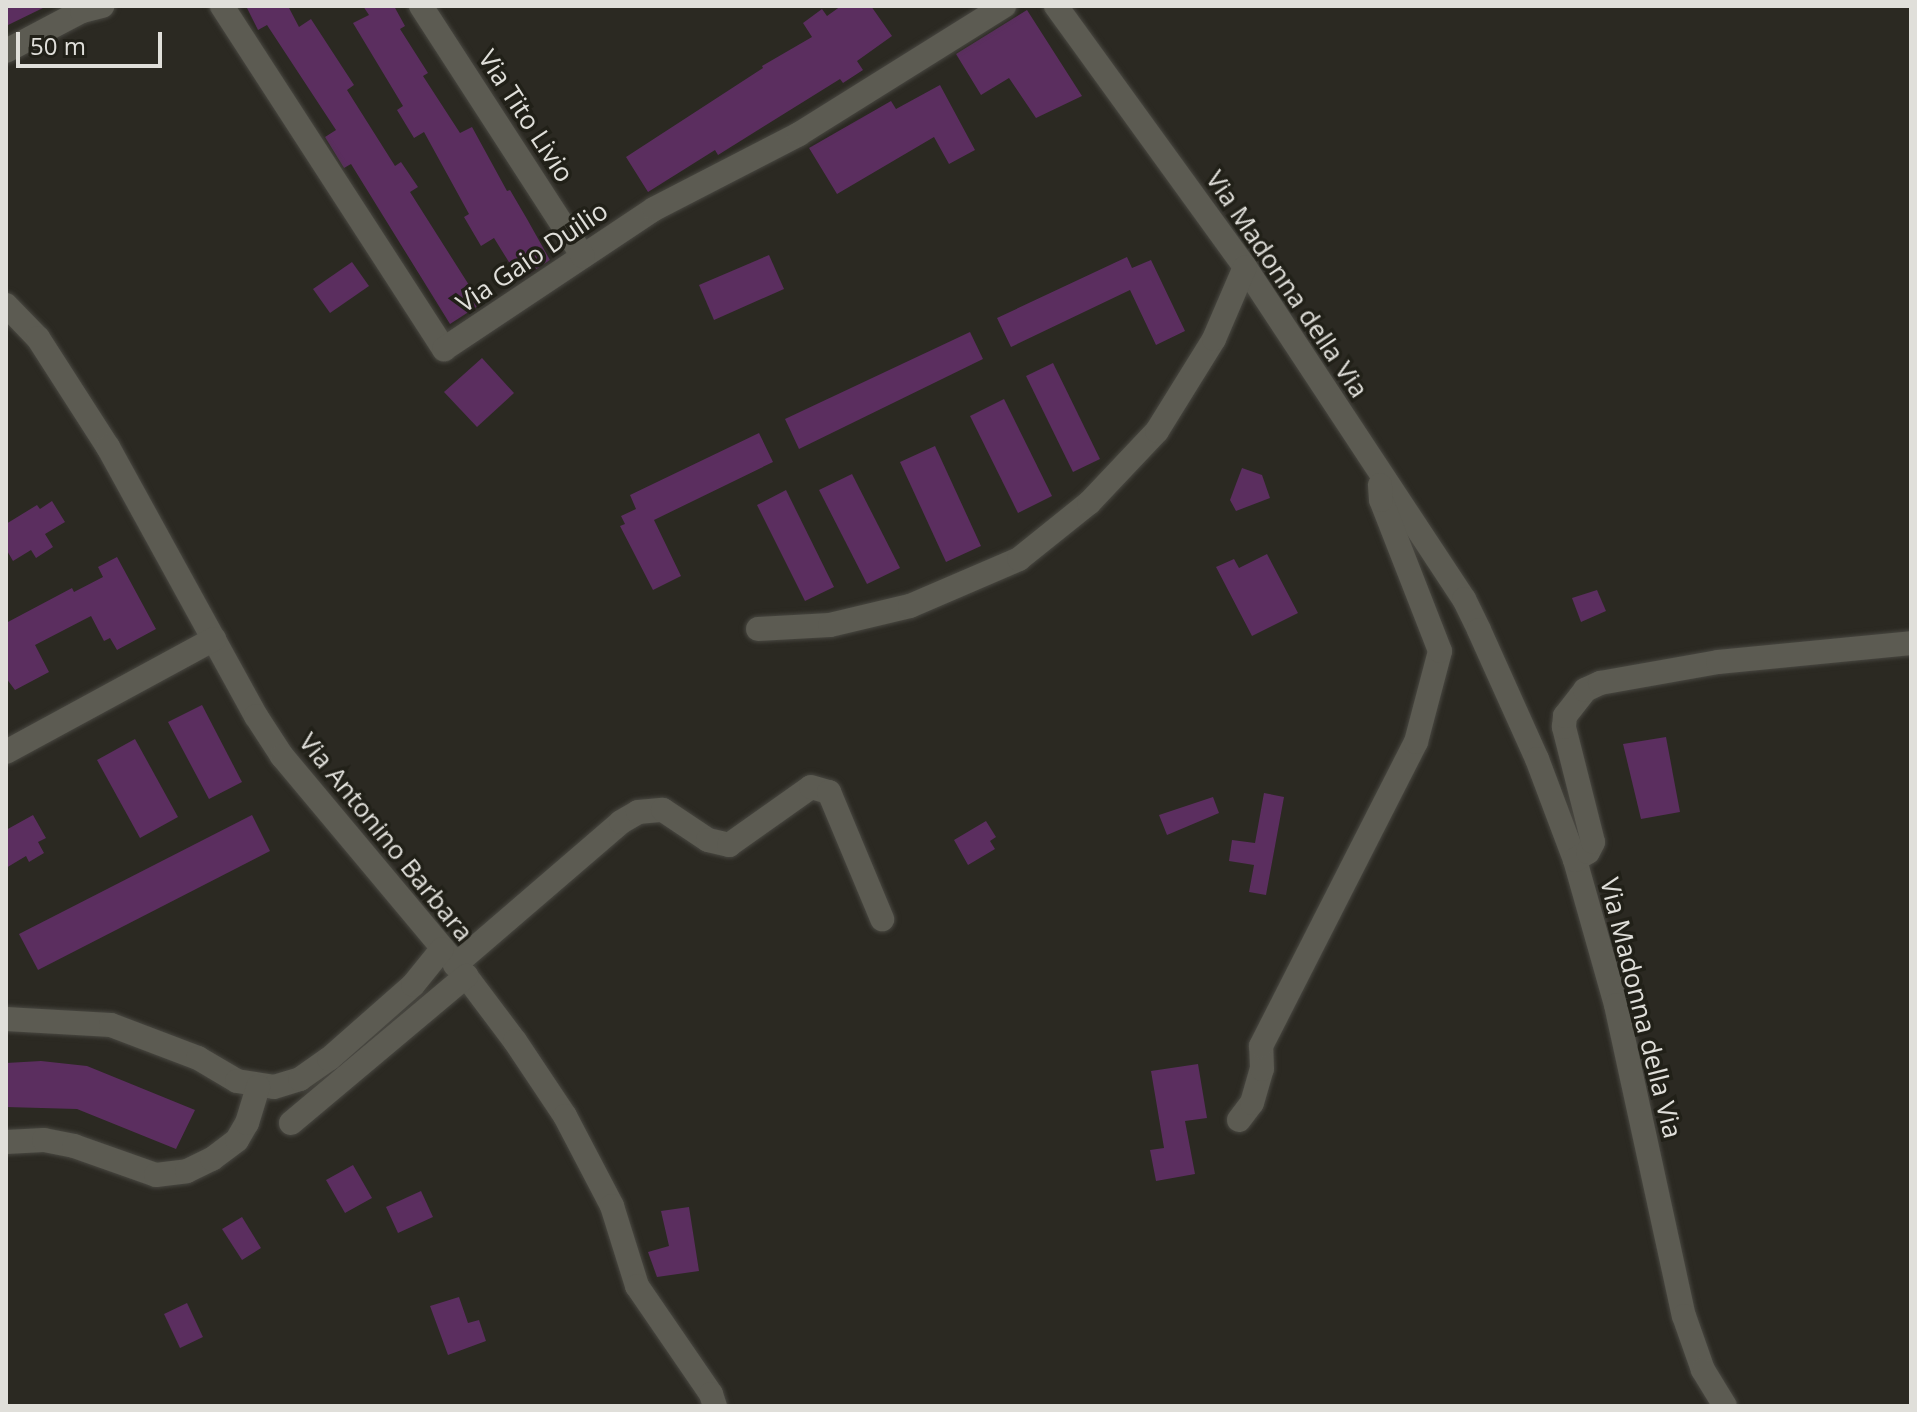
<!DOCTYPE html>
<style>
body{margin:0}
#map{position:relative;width:1917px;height:1412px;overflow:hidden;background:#2b2922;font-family:"Open Sans",sans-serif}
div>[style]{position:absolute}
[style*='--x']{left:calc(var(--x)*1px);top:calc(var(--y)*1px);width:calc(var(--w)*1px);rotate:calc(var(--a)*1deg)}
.building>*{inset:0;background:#5b2e5f}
.roads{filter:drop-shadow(0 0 2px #484741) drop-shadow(0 0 2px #484741)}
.minor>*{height:24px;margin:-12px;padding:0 12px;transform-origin:12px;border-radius:12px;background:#5c5b52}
span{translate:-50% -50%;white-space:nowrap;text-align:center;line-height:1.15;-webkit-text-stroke:7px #212018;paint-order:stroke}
.street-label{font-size:26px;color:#e0dfda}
.frame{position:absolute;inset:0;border:8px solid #e0dfda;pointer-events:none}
.scale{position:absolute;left:16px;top:32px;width:146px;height:36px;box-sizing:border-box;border:4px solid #e0dfda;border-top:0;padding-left:10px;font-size:24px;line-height:28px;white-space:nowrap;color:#e0dfda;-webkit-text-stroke:6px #212018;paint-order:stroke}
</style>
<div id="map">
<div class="building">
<i style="clip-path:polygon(6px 6px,47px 6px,6px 26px)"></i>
<i style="clip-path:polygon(246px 6px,288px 6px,299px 27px,311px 19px,354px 85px,347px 90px,395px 166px,401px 162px,418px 187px,410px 192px,481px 304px,450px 324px,351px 164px,344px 168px,325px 137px,336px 130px,267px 25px,258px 30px)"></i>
<i style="clip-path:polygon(363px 6px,394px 6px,405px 26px,400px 29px,428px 73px,423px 76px,460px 133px,472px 127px,507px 191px,510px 190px,527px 219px,550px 260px,520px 280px,494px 238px,481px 246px,464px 217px,469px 214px,424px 132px,414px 138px,397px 110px,403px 106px,353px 23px,369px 15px)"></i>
<i style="clip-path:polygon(841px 6px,871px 6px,892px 36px,857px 61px,863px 70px,843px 83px,840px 79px,718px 155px,715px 150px,648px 192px,626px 157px,763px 68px,762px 66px,812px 37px,803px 23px,822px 9px,827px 16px)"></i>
<i style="clip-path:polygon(1027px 10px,1082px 96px,1036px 118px,1009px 78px,981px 95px,956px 54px)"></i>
<i style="clip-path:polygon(940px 85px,975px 150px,949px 164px,934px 137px,837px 194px,809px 148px,891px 101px,896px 109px)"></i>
<i style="clip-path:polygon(769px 255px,784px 289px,714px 320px,699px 285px)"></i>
<i style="clip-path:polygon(1127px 257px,1132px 268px,1151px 260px,1185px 331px,1156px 345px,1130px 290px,1011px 347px,997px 318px)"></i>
<i style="clip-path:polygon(352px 262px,369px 286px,330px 313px,313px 289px)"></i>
<i style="clip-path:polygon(970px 332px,983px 359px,799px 449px,785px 419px)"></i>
<i style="clip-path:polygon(482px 358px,514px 393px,477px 427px,444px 392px)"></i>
<i style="clip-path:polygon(1053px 363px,1100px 459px,1073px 472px,1026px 376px)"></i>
<i style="clip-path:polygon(1004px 399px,1052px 496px,1018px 513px,970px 416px)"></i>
<i style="clip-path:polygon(759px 433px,773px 462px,654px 520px,681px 576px,653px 590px,620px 526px,625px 524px,621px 516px,636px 509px,630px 495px)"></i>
<i style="clip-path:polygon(935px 446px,981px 546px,946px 562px,900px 462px)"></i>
<i style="clip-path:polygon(1242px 468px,1262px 475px,1270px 498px,1236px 511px,1230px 500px)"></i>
<i style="clip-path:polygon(852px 474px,900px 568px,867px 584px,819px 490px)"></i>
<i style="clip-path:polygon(786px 490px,834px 587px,805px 601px,757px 505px)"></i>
<i style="clip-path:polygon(52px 501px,65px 522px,45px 534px,53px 547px,36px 558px,31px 550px,13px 561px,6px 549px,6px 524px,37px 505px,40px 509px)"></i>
<i style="clip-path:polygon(1267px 554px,1298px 613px,1252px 636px,1216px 567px,1234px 559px,1239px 568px)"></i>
<i style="clip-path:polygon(117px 557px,156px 629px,117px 650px,110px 638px,104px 641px,91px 616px,35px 645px,49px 672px,15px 690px,6px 678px,6px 623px,72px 588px,74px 592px,103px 577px,98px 567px)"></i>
<i style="clip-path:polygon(1597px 590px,1606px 611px,1581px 622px,1572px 598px)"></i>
<i style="clip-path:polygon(202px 705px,242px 782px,209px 799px,168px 722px)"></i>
<i style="clip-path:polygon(1666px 737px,1680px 812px,1641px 819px,1623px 744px)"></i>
<i style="clip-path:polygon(135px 739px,178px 817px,140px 838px,97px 760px)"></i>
<i style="clip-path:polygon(1264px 793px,1284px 797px,1266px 895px,1249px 892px,1254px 865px,1229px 861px,1232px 840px,1255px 843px)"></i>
<i style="clip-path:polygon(1213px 797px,1219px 813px,1167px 835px,1159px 815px)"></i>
<i style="clip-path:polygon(33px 815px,46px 838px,38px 842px,44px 853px,29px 862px,26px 856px,6px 868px,6px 830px)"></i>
<i style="clip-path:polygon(252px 815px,270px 851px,38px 970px,19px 934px)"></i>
<i style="clip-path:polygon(986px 821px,996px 837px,990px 841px,995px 849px,968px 865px,954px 840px)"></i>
<i style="clip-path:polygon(41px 1061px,87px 1066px,195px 1110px,176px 1149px,77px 1109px,6px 1107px,6px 1063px)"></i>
<i style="clip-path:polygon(1198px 1064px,1207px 1118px,1185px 1121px,1195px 1174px,1156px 1181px,1150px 1150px,1164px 1148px,1151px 1071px)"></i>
<i style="clip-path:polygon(353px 1165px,372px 1198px,345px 1213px,326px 1180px)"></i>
<i style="clip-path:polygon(421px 1191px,433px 1217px,398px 1233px,386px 1207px)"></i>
<i style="clip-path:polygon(689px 1207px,699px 1271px,657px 1277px,648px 1252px,669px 1246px,661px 1211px)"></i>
<i style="clip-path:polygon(242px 1217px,261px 1248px,242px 1260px,222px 1229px)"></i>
<i style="clip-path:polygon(459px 1297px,468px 1323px,479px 1320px,486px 1341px,448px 1355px,430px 1306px)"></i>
<i style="clip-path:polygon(187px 1303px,203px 1337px,180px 1348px,164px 1314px)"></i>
</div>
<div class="roads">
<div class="minor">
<i style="--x:222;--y:6;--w:409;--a:57.1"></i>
<i style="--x:444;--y:349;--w:252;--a:-33.7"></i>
<i style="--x:654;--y:209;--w:163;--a:-27.3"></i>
<i style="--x:799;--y:134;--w:242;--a:-32"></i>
<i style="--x:421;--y:6;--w:298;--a:57.1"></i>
<i style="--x:1056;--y:6;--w:322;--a:54.1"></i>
<i style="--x:1245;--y:267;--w:398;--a:56.6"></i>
<i style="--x:1464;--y:599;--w:34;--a:64"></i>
<i style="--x:1479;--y:630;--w:141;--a:65.8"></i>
<i style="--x:1537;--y:759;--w:108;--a:69.4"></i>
<i style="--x:1575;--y:860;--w:151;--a:74.2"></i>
<i style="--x:1616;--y:1005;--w:318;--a:77.7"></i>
<i style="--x:1684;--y:1316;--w:57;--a:70.6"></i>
<i style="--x:1703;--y:1370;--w:42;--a:58.6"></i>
<i style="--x:6;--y:51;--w:86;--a:-27.8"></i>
<i style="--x:82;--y:11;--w:21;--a:-14"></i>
<i style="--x:6;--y:305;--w:46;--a:45.9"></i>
<i style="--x:38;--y:338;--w:130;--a:57.3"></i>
<i style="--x:108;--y:447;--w:307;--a:61.2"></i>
<i style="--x:256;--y:716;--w:48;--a:57"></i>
<i style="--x:282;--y:756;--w:287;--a:50.1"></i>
<i style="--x:466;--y:976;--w:81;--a:53"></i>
<i style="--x:515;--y:1041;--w:90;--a:56.3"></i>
<i style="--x:565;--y:1116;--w:102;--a:62.4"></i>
<i style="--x:612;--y:1206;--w:84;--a:72.6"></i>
<i style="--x:637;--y:1286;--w:131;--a:55.6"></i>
<i style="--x:711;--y:1394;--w:13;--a:72"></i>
<i style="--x:758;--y:629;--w:72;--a:-3.2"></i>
<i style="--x:830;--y:625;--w:82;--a:-13.4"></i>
<i style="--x:910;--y:606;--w:119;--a:-23.3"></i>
<i style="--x:1019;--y:559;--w:90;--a:-38.7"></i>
<i style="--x:1089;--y:503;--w:99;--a:-46.6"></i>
<i style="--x:1157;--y:431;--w:108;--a:-58.2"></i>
<i style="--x:1214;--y:339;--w:78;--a:-66.7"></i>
<i style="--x:6;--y:752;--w:237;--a:-28.5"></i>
<i style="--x:1575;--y:860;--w:15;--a:-32"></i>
<i style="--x:1588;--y:852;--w:11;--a:-63"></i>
<i style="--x:1593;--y:842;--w:119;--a:-104.2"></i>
<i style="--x:1564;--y:727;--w:11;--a:-85"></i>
<i style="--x:1565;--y:716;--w:33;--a:-52"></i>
<i style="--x:1585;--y:690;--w:17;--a:-25"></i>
<i style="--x:1600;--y:683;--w:120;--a:-10.1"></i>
<i style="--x:1718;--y:662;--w:194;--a:-5.6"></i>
<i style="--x:455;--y:965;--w:219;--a:-40.7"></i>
<i style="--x:621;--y:822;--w:20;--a:-30"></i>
<i style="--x:638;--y:812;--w:25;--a:-5"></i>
<i style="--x:663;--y:810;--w:54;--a:33.7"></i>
<i style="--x:708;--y:840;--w:22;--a:13"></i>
<i style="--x:729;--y:845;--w:100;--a:-35.3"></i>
<i style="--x:811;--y:787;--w:19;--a:16"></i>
<i style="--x:829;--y:792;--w:138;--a:67.3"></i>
<i style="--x:6;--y:1019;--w:105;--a:3.3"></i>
<i style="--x:111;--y:1025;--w:93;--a:20.8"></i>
<i style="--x:198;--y:1058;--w:45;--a:30.5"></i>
<i style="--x:237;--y:1081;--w:37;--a:9"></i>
<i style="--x:274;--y:1087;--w:27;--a:-17"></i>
<i style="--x:300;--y:1079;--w:35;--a:-35"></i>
<i style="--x:329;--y:1059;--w:112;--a:-41.4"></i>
<i style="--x:413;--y:985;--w:46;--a:-51.1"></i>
<i style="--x:1239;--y:1120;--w:21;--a:-53"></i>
<i style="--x:1252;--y:1103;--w:35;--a:-74"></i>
<i style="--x:1262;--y:1069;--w:23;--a:-92"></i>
<i style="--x:1261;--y:1046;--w:341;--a:-63"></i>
<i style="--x:1416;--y:742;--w:94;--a:-75.2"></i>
<i style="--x:1440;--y:651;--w:162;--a:-111.3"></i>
<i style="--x:1381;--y:500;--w:15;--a:-94"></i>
<i style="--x:291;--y:1123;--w:229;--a:-40"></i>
<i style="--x:6;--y:1142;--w:38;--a:-3"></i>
<i style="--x:44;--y:1140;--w:31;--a:11"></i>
<i style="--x:74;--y:1146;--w:87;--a:19.5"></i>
<i style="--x:156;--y:1175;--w:31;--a:-7"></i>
<i style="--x:187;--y:1171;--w:28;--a:-26"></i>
<i style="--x:212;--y:1159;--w:31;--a:-37"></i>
<i style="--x:237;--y:1140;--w:20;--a:-60"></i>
<i style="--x:247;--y:1123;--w:38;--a:-73"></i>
</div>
</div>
<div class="street-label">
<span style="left:526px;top:116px;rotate:57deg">Via Tito Livio</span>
<span style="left:532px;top:257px;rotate:-34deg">Via Gaio Duilio</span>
<span style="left:1287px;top:284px;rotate:56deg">Via Madonna della Via</span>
<span style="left:386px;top:837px;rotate:51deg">Via Antonino Barbara</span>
<span style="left:1641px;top:1008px;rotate:76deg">Via Madonna della Via</span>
</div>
<div class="frame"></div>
<div class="scale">50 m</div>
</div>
